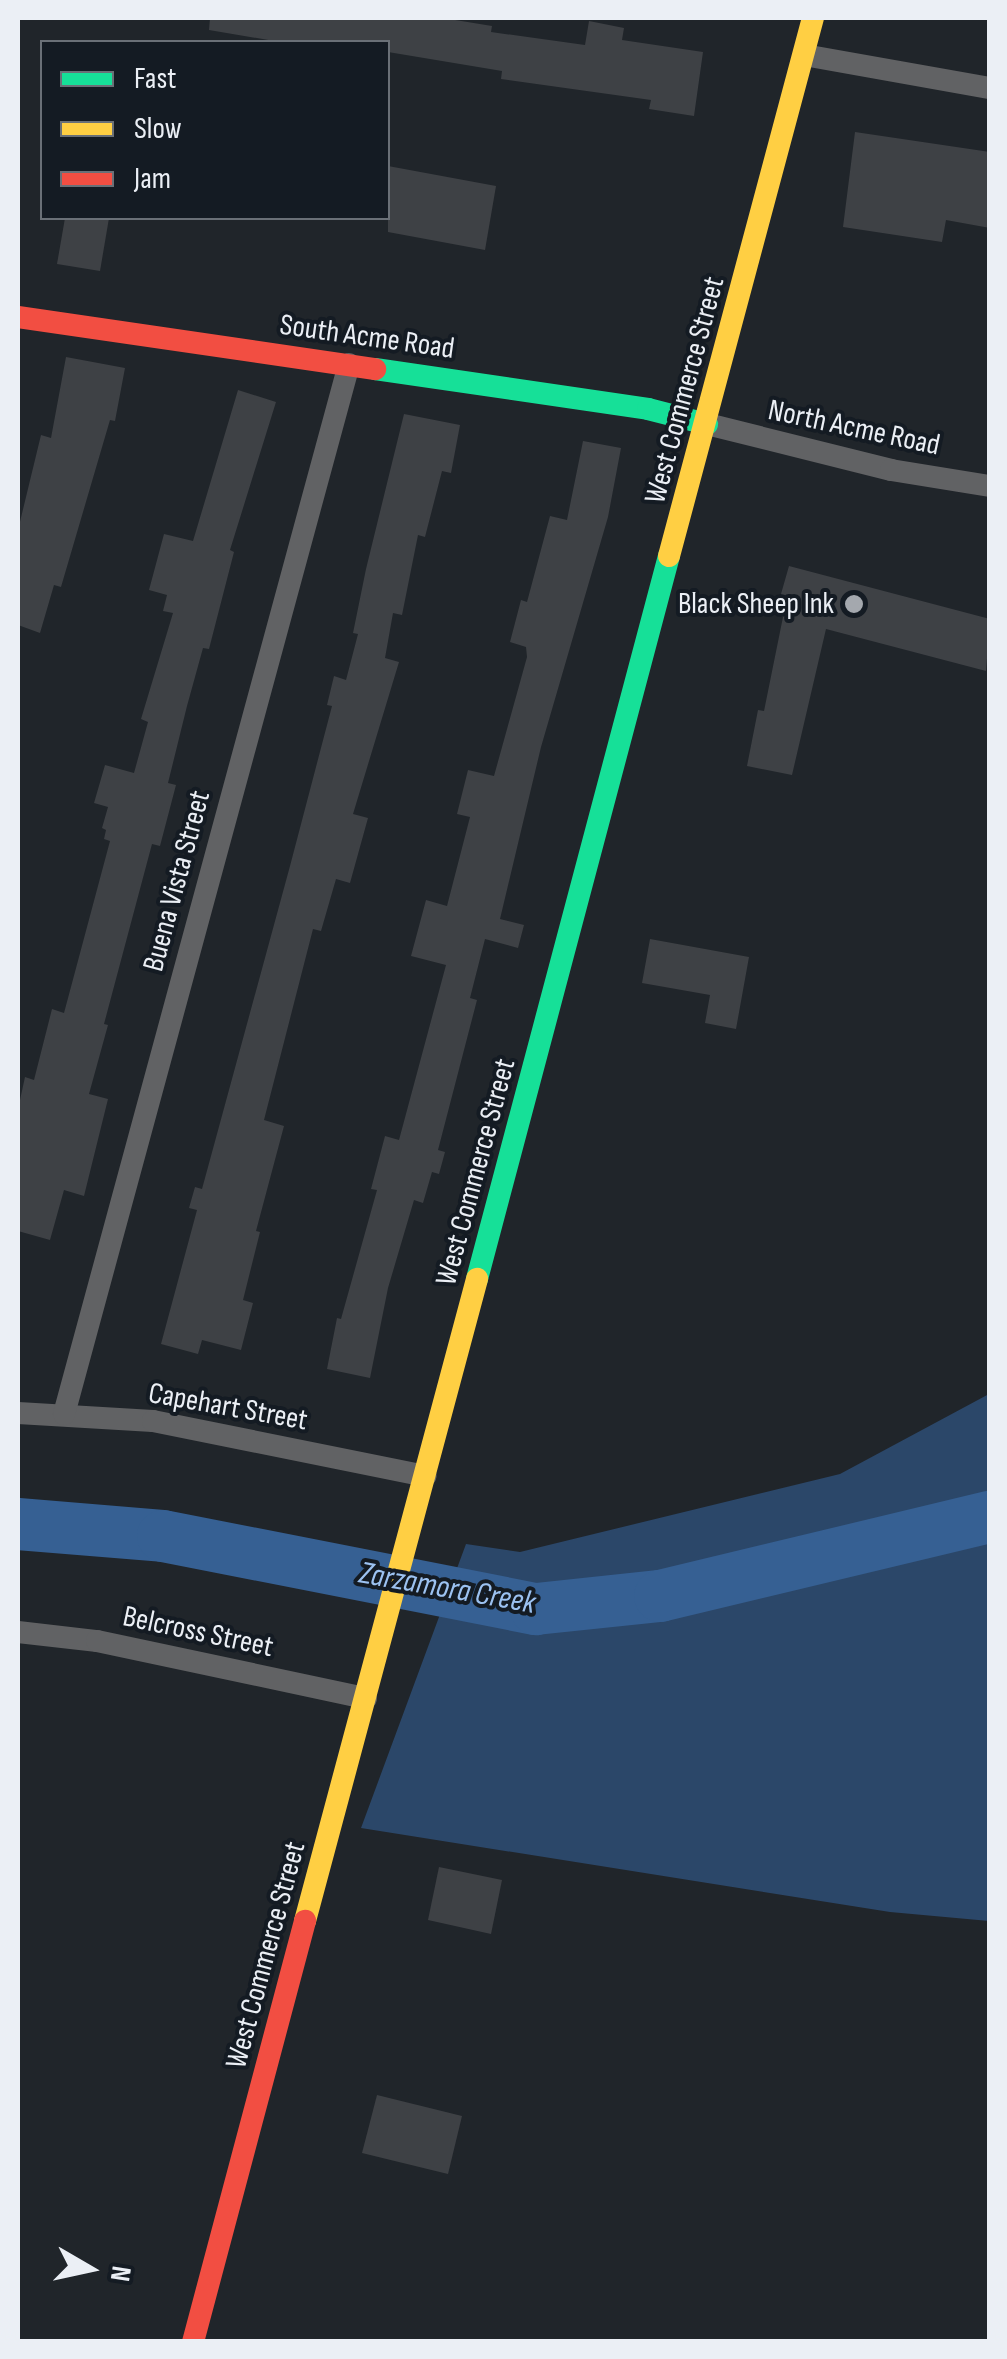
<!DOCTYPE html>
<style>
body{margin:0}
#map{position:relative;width:1007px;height:2359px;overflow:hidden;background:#20252a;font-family:"Sofia Sans Condensed",sans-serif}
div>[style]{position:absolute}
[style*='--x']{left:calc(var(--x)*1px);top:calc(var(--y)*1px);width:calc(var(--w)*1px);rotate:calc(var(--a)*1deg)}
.green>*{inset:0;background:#2b4769}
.river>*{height:52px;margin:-26px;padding:0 26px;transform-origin:26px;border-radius:26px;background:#366093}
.building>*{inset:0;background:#3e4145}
.street>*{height:22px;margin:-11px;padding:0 11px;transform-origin:11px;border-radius:11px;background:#616264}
.fast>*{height:22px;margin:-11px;padding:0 11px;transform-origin:11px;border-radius:11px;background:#16e098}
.slow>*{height:22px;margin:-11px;padding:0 11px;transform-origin:11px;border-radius:11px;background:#ffcf43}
.jam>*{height:22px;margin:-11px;padding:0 11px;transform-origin:11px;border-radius:11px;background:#f24e42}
.dots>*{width:28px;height:28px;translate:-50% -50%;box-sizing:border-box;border:5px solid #141b23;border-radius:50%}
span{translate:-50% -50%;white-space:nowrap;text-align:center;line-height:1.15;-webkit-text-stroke:8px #141b23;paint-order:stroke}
.street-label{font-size:30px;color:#ebeff5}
.poi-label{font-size:30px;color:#ebeff5}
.right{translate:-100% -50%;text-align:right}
.water-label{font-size:32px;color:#9cc2f1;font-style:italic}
.frame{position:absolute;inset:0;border:20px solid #ebeff5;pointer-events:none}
.legend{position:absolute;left:40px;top:40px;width:350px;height:180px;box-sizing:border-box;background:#141b23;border:2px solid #6a7077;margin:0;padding:12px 18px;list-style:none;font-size:30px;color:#ebeff5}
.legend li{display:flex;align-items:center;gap:20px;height:50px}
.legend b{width:50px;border:2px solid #6a7077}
.north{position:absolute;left:40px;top:2219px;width:100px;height:100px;-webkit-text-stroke:8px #141b23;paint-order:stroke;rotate:99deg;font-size:28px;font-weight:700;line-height:40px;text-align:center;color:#ebeff5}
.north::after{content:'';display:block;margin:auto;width:35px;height:45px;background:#ebeff5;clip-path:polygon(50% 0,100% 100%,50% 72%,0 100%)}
</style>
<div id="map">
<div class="green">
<i style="clip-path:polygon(989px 1394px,989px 1921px,890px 1912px,361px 1828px,466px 1544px,520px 1552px,840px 1474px)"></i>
</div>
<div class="river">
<i style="--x:18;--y:1524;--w:145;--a:4.7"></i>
<i style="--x:163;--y:1536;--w:380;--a:11.1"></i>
<i style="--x:536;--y:1609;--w:125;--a:-6"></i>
<i style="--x:660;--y:1596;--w:339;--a:-13.5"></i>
</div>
<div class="building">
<i style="clip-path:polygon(210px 18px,443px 18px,492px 26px,491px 32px,585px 45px,589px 21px,624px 28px,622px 40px,703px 52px,694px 116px,649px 109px,651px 100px,501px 79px,502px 71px,388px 52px,388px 42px,280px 42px,209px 30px)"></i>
<i style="clip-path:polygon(855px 132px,990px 152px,990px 228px,946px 220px,942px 242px,843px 227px)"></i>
<i style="clip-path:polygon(388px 166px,496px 186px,485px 250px,388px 232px)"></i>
<i style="clip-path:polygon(65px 218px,109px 218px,100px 271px,57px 264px)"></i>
<i style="clip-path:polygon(66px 357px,125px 368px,115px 421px,110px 420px,61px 587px,54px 585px,40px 633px,18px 625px,18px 530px,41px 435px,51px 438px)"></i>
<i style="clip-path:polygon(238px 390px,276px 402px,230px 550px,234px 552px,209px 649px,203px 648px,187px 706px,168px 783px,176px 785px,160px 846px,152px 844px,104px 1024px,108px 1025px,89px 1094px,108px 1099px,84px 1196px,64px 1190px,50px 1240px,18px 1231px,18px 1109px,25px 1077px,34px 1080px,52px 1009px,64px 1013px,110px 841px,104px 839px,106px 830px,102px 828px,108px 807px,94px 803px,105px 765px,134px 773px,148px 722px,141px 719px,173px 613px,163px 611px,167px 595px,149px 590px,164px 534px,193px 541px)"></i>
<i style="clip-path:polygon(404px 414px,460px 425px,451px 473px,442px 471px,425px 537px,418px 535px,402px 615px,393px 613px,385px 658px,399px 662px,353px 814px,368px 818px,350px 883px,336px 879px,321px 931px,313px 929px,264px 1120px,284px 1126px,256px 1231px,260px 1232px,243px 1300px,253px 1303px,241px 1350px,202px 1340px,198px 1354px,161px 1344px,197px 1210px,189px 1208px,195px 1187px,202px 1189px,290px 866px,332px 706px,327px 705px,334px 676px,346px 680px,358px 634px,353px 633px,366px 569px)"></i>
<i style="clip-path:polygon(583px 441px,621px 448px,608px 517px,541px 747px,500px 919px,524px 925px,518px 948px,485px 939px,470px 998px,477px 1000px,438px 1150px,445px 1152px,439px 1174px,432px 1172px,423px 1203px,414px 1200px,388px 1288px,370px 1378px,327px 1369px,337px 1318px,341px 1319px,377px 1190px,371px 1189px,385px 1136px,399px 1140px,446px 965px,411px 956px,426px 900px,447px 906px,470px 817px,457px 814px,468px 770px,494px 776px,527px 657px,526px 647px,510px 642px,521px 600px,527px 602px,550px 516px,567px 520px)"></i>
<i style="clip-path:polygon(789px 566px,990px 619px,986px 671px,826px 629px,792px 775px,747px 766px,758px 710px,764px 711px,783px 617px,775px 615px)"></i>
<i style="clip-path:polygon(650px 939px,749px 957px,736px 1029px,705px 1023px,710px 995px,642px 983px)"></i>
<i style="clip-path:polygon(439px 1867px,502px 1880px,491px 1934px,428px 1920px)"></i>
<i style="clip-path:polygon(377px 2095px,462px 2116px,448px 2174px,362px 2153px)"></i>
</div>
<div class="street">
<i style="--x:804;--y:55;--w:189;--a:10.1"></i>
<i style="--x:707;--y:424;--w:190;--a:14"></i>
<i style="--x:891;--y:470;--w:100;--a:9.2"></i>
<i style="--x:18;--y:1413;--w:135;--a:3.4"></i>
<i style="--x:153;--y:1421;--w:278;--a:11.4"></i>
<i style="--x:64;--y:1414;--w:1088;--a:-74.81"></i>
<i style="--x:18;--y:1632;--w:80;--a:6.5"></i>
<i style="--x:97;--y:1641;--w:275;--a:12"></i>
</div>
<div class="fast">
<i style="--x:375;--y:369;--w:276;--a:8.3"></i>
<i style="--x:648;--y:409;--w:61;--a:14.3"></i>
<i style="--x:477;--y:1279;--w:748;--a:-75.13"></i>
</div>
<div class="slow">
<i style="--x:669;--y:556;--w:557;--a:-75.02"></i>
<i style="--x:305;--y:1921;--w:665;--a:-75"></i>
</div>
<div class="jam">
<i style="--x:18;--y:317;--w:361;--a:8.3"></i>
<i style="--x:193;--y:2342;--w:436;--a:-75.1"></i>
</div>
<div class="dots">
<i style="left:854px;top:604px;background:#a4a8ae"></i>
</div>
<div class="street-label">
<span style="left:367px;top:337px;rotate:8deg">South Acme Road</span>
<span style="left:685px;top:390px;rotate:-75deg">West Commerce Street</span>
<span style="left:854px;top:428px;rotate:12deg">North Acme Road</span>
<span style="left:177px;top:881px;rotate:-75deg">Buena Vista Street</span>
<span style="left:476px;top:1172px;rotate:-75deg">West Commerce Street</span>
<span style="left:228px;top:1407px;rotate:10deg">Capehart Street</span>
<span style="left:198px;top:1632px;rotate:12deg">Belcross Street</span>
<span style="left:266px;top:1955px;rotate:-75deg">West Commerce Street</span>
</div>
<div class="poi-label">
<span class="right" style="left:834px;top:604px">Black Sheep Ink</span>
</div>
<div class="water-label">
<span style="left:447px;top:1589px;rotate:10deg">Zarzamora Creek</span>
</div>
<div class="frame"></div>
<ul class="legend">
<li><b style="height:12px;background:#16e098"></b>Fast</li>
<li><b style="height:12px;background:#ffcf43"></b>Slow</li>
<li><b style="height:12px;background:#f24e42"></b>Jam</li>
</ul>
<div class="north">N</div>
</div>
